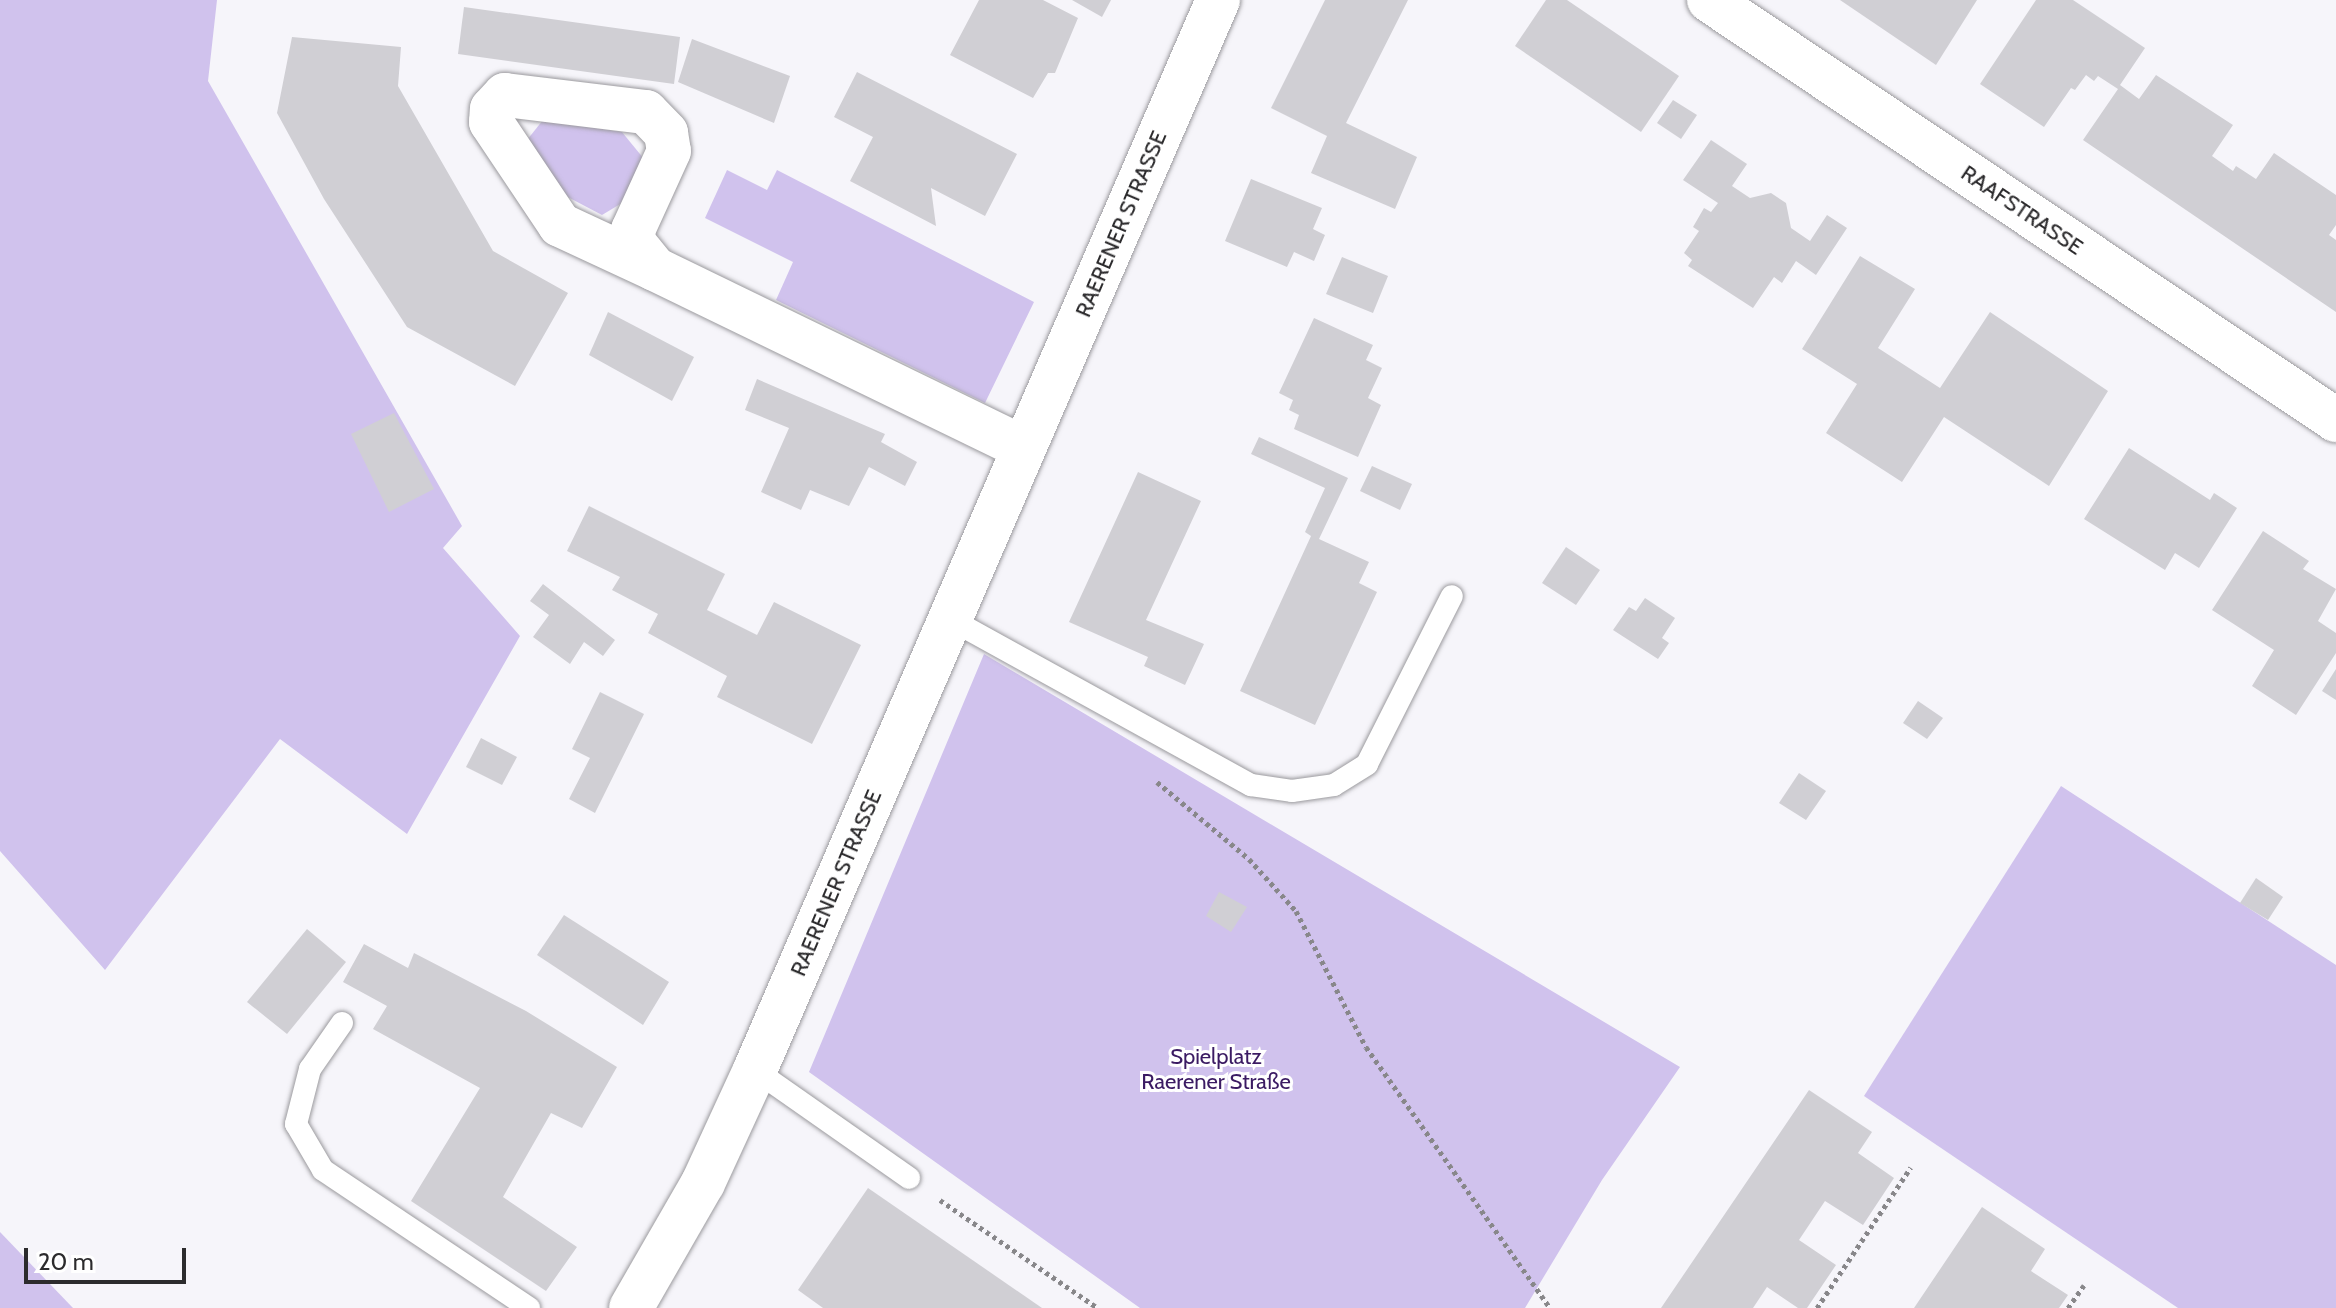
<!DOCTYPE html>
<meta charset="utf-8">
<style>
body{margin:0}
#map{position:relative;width:2336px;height:1308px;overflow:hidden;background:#f6f5fa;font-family:Cabin,sans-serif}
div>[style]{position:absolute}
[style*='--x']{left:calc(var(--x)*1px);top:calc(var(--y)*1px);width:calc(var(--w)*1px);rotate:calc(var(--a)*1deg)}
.green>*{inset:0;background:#d0c2ed}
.building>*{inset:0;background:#d0cfd4}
.path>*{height:5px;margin-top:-2.5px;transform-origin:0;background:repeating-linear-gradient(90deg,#88878a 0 4px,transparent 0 8px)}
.roads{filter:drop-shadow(0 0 2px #9b9a9e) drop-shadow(0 0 2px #9b9a9e)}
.lane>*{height:22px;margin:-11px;padding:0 11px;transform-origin:11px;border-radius:11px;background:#fff}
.street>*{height:44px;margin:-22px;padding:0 22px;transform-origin:22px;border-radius:22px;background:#fff}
.secondary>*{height:44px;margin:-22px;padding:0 22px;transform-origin:22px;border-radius:22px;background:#fff}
span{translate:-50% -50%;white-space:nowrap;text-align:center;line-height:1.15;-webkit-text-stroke:6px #fff;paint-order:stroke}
.street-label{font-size:22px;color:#2c2b2d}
.park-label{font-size:22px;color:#3b1b63}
.scale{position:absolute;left:24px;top:1248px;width:162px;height:36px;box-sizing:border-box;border:4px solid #2c2b2d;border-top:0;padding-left:10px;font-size:24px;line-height:28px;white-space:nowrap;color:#2c2b2d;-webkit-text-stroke:6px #fff;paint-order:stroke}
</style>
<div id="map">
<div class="green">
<i style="clip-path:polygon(0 0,217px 0,208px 81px,462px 526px,443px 548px,520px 636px,407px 834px,280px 739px,105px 970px,0 851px)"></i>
<i style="clip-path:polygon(543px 120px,622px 132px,644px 159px,622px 203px,602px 215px,562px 194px,527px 140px)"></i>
<i style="clip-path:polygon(727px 170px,767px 190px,777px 170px,1034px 302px,985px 403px,776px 300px,793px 262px,705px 218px)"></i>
<i style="clip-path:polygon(984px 654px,1680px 1067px,1602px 1180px,1525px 1308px,1140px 1308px,809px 1072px)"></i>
<i style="clip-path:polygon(2061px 786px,2336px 965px,2336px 1308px,2178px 1308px,1864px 1096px)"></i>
<i style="clip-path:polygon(0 1232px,73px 1308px,0 1308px)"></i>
</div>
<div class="building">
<i style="clip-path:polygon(979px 0,1043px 0,1078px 18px,1055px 73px,1048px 73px,1033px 98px,950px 55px)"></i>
<i style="clip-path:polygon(1072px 0,1111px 0,1102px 17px)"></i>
<i style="clip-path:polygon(1325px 0,1408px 0,1346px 123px,1417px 157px,1395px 209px,1311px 173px,1327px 136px,1271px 108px)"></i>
<i style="clip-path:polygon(1546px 0,1567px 0,1679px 76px,1641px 132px,1515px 46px)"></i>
<i style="clip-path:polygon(1840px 0,1977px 0,1936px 65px)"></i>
<i style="clip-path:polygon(2036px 0,2073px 0,2145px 48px,2120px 85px,2139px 99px,2156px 75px,2233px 125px,2212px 156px,2233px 171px,2236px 166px,2256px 179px,2274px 153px,2336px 195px,2336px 225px,2329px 235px,2336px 240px,2336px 312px,2083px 140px,2118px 89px,2098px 76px,2094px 81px,2086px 75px,2075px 90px,2071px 88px,2044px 127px,1980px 84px)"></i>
<i style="clip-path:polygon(464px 7px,680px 37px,674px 84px,458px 54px)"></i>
<i style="clip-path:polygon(292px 37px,401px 47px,398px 86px,493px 251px,568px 293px,515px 386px,407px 327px,324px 199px,277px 113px)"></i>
<i style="clip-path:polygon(692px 39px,790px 76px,774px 123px,678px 82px)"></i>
<i style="clip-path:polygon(857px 72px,1017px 154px,985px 216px,931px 188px,936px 226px,850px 181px,873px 137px,834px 117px)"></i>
<i style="clip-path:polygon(1673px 100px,1697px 115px,1681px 139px,1657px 123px)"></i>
<i style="clip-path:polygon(1711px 140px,1747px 164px,1732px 186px,1750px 198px,1771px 193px,1786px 203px,1791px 228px,1810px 241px,1827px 215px,1847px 228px,1816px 275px,1796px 261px,1782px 283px,1774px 277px,1753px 308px,1688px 266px,1692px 260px,1684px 253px,1699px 231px,1693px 227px,1704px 208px,1711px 212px,1718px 203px,1683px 180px)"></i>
<i style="clip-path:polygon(1251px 179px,1322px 208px,1313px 229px,1325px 235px,1314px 261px,1294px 252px,1287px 267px,1225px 241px)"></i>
<i style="clip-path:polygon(1860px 256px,1915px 289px,1878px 348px,1940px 388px,1990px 312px,2108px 391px,2049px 486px,1944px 417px,1902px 482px,1826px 433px,1857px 384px,1802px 349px)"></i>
<i style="clip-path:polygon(1342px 257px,1388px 276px,1373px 313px,1326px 294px)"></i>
<i style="clip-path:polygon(608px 312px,694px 357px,672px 401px,589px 355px)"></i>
<i style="clip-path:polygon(1314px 318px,1373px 345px,1366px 360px,1382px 368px,1368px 398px,1381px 405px,1358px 457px,1294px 429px,1299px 415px,1289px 410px,1293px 400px,1279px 393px)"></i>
<i style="clip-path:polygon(757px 379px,885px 434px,881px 442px,917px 462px,905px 486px,869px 467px,849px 506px,810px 490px,801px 510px,761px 492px,789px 428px,745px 410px)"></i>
<i style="clip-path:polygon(394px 413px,434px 489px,389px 512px,351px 434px)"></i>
<i style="clip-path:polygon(1259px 437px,1348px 478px,1319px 539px,1369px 562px,1359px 583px,1377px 592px,1315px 725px,1240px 691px,1311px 536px,1305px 532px,1325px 488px,1251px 454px)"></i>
<i style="clip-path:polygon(2129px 448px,2210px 500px,2214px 493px,2237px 508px,2199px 568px,2175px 553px,2165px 570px,2084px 519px)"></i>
<i style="clip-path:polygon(1372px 466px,1412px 484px,1400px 510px,1360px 491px)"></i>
<i style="clip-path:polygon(1138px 472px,1201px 501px,1146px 620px,1204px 644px,1185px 685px,1144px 666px,1148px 657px,1069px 622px)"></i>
<i style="clip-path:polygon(589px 506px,725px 574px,707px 610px,757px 635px,774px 602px,861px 645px,812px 744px,717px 697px,727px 676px,648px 633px,658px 614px,612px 590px,620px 577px,567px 551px)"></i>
<i style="clip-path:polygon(2263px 531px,2309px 561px,2303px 569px,2336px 589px,2318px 621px,2336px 633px,2336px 653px,2296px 715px,2252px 686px,2274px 650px,2212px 610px)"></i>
<i style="clip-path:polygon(1566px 547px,1600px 570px,1576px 605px,1542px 583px)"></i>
<i style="clip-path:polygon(543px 584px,615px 640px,603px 656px,584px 642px,570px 664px,533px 637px,549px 615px,530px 601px)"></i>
<i style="clip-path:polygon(1645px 598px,1675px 618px,1662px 638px,1669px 643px,1658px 659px,1613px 630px,1629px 607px,1636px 611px)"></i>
<i style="clip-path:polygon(2336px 669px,2336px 700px,2322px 691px)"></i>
<i style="clip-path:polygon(600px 692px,644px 714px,595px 813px,569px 799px,590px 758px,572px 749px)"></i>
<i style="clip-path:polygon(1918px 701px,1943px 718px,1927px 739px,1903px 723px)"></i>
<i style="clip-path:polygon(481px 738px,517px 757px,502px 785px,466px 767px)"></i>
<i style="clip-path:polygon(1799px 773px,1826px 791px,1806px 820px,1779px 803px)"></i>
<i style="clip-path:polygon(2256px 878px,2283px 897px,2268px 920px,2240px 903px)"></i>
<i style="clip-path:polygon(1219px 892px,1247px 907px,1231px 932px,1206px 916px)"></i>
<i style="clip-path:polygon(564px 915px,669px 982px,643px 1025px,537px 955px)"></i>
<i style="clip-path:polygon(307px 929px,346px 962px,287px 1034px,247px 1002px)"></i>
<i style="clip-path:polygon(364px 944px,408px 968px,414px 953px,526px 1011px,617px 1067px,582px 1128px,551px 1113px,503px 1197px,577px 1247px,546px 1291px,411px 1201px,480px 1088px,373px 1029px,387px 1006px,343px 982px)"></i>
<i style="clip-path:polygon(1809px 1090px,1872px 1132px,1858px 1153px,1894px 1178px,1863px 1225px,1825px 1201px,1799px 1240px,1836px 1265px,1807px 1308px,1798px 1308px,1767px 1287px,1753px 1308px,1661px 1308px)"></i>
<i style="clip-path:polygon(868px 1188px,1042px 1308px,823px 1308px,798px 1290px)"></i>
<i style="clip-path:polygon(1982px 1207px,2045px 1249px,2031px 1271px,2068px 1295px,2059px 1308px,1914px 1308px)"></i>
</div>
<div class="path">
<i style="--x:1157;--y:782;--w:120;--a:39.9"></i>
<i style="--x:1249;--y:859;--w:70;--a:47.9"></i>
<i style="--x:1296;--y:911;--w:153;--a:62.8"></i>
<i style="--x:1366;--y:1047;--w:319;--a:54.8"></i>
<i style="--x:940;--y:1200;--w:191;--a:34.4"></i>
<i style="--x:1817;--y:1308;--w:169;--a:-56.3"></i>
<i style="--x:2068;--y:1308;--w:28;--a:-55"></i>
</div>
<div class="roads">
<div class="lane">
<i style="--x:950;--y:619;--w:344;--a:28.9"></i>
<i style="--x:1251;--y:785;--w:41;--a:8.3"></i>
<i style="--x:1292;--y:791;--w:42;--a:-8.1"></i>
<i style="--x:1334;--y:785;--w:39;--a:-32"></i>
<i style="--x:1367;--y:764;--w:188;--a:-63.2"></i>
<i style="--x:342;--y:1023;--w:56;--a:124.8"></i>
<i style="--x:310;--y:1069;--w:57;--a:104.3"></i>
<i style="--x:296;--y:1124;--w:53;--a:59.6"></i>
<i style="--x:323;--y:1170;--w:248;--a:33.8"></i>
<i style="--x:755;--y:1070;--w:188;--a:35"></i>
</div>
<div class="street">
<i style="--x:655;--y:269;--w:105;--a:-155.1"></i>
<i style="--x:560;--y:225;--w:124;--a:-123.8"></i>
<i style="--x:491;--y:122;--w:13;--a:-86"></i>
<i style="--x:492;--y:109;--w:19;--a:-47"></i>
<i style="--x:505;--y:95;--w:142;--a:6.9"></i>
<i style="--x:646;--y:112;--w:29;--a:46"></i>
<i style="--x:666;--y:133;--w:18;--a:81"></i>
<i style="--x:669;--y:151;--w:87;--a:114.5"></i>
<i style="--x:633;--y:230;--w:13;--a:86"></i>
<i style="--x:634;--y:243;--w:33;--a:51"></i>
<i style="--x:655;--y:269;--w:409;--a:25.9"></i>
</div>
<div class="secondary">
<i style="--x:1709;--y:0;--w:755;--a:33.82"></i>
<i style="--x:631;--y:1308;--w:144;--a:-60.1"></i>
<i style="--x:703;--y:1183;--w:124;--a:-65.3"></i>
<i style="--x:755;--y:1070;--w:1166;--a:-66.6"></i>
</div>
</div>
<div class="street-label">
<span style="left:2022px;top:210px;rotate:34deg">RAAFSTRASSE</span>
<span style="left:1121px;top:224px;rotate:-67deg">RAERENER STRASSE</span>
<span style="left:836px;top:883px;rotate:-67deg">RAERENER STRASSE</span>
</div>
<div class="park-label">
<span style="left:1216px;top:1069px">Spielplatz<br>Raerener Straße</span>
</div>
<div class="scale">20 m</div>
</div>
